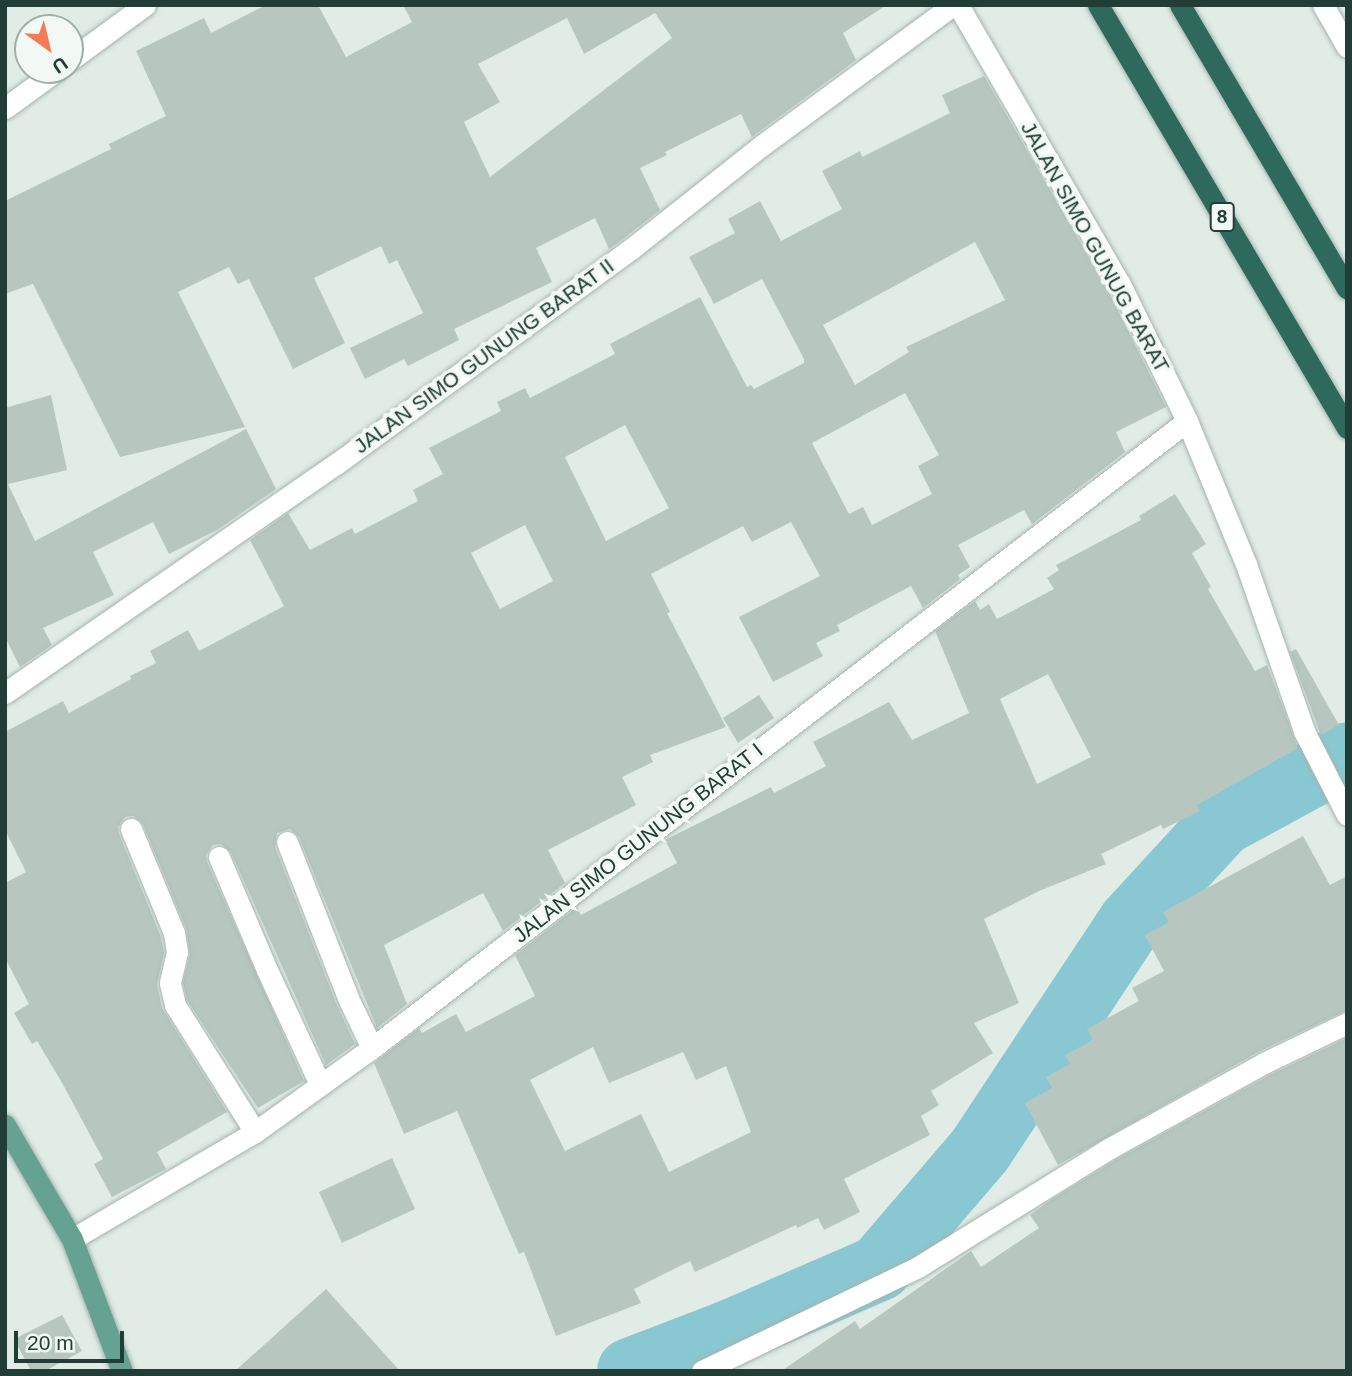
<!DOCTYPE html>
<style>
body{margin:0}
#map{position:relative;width:1352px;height:1376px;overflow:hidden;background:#e1ece7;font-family:Helvetica,sans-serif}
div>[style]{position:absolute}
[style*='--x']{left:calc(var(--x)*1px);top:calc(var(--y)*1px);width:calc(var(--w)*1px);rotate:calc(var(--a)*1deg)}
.river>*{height:66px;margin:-33px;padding:0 33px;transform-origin:33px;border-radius:33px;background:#89c8d2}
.building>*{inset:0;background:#b7c7c0}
.roads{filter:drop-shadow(0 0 2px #a4b4ae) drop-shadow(0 0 2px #a4b4ae)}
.minor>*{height:21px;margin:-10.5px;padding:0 10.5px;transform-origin:10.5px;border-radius:10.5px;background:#fff}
.major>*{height:21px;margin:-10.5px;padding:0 10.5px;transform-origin:10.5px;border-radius:10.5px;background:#65a291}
.highway>*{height:21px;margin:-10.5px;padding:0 10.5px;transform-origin:10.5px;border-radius:10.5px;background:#2d6a5c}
span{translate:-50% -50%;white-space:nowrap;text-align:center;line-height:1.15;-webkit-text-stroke:7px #f2f9f5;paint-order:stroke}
.shield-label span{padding:2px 5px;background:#f2f9f5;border:2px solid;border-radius:5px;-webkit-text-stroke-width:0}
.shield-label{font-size:19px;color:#213d35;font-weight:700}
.street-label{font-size:21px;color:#213d35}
.frame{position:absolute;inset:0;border:7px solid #213d35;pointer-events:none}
.north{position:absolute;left:14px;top:14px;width:70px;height:70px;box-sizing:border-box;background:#f2f9f5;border:2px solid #9eaea8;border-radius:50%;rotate:146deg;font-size:19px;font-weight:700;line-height:28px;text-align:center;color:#213d35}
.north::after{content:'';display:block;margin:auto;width:24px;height:32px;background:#f47b58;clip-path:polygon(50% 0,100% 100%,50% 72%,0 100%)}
.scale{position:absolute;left:14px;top:1331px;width:110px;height:32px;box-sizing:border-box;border:4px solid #213d35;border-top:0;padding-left:9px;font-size:21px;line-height:24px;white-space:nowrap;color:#213d35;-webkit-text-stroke:5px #f2f9f5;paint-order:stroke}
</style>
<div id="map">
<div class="river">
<i style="--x:630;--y:1371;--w:106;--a:-21"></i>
<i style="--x:729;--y:1333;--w:163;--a:-23.4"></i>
<i style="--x:879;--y:1268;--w:155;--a:-49.4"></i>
<i style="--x:980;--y:1150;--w:273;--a:-56.5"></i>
<i style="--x:1131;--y:922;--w:134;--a:-47.4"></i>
<i style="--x:1222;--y:823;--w:142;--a:-28.5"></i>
</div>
<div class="building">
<i style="clip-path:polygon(evenodd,266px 5px,318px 5px,346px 57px,412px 22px,403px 5px,887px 5px,843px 33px,856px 60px,752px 137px,741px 114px,665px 152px,667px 155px,640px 168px,660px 210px,623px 239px,609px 249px,595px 218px,536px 248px,552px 282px,454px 329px,459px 340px,408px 366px,404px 359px,365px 379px,350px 348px,423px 313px,397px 260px,389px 264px,381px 246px,314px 278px,345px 343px,293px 369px,249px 279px,238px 284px,229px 267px,178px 292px,245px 427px,120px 457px,33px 284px,5px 294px,5px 201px,111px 149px,109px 144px,166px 116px,136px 51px,204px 18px,211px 33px,266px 5px,655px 13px,672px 38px,490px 177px,464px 122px,500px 102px,478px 64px,567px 18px,584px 54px,655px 13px)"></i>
<i style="clip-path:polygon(evenodd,984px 76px,1108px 290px,1166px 407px,1116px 432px,1125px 452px,1032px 524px,1024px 510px,958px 545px,970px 567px,958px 575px,960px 579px,923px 608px,911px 586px,837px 625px,840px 631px,816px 643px,823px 656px,773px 682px,739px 617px,820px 576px,791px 522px,752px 542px,743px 526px,651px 574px,670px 612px,667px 613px,726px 727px,650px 755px,653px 762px,622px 777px,636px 805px,548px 850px,565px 883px,503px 931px,483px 893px,384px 945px,407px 1004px,377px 1028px,299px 837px,290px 829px,277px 833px,275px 847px,336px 1003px,355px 1044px,326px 1065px,231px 852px,221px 844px,213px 845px,206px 855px,207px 862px,304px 1081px,258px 1108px,187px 1000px,183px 983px,190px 954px,186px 928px,143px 824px,133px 816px,125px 817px,118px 827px,119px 834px,161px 937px,164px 952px,157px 985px,162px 1008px,227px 1112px,157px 1152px,166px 1169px,112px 1197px,94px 1164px,103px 1159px,61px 1081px,37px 1041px,32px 1044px,14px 1013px,29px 1004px,5px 958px,5px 883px,26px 872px,5px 830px,5px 732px,63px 701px,69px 713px,131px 679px,130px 676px,156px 663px,150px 651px,188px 630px,199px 651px,284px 606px,250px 540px,288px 513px,310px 550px,352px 528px,355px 534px,418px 501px,413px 490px,443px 474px,429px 448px,501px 411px,497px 402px,525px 388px,530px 398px,615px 354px,610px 344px,700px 297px,747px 387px,751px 385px,754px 389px,804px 363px,804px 359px,762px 279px,714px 304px,689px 257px,735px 233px,728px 219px,760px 201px,781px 241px,842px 209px,822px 171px,860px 151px,862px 157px,950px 113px,942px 95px,984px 76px,975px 242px,1005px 300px,906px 347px,909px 352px,855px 385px,823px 325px,975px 242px,984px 76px,905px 393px,939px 455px,918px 466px,932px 494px,872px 525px,863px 507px,849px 514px,812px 443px,905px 393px,984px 76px,625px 425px,669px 508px,606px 541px,565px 457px,625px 425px,984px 76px,525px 525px,553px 581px,500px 609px,471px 553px,525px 525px)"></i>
<i style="clip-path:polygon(51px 395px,67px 470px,8px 484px,35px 541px,246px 429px,276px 489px,217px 530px,169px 554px,153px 522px,93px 552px,114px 595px,43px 628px,52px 645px,20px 667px,5px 637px,5px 408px)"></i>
<i style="clip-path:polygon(evenodd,1175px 494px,1206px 544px,1192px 553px,1211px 587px,1208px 589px,1255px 671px,1267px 665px,1298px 748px,1197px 805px,1200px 811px,1163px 829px,1161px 825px,1101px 854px,1106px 864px,1039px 891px,984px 919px,1019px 1003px,974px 1023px,993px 1053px,931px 1091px,939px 1105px,921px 1116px,930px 1135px,844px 1179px,860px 1212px,824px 1230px,818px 1218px,797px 1228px,796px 1225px,695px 1272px,690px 1261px,634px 1289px,641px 1303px,556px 1336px,524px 1252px,519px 1254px,457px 1111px,404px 1134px,374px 1063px,419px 1028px,422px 1033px,456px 1014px,466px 1032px,535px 996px,515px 955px,577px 907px,581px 915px,677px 863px,665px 840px,771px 787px,774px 793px,826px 766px,813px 742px,889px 702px,912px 740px,969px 713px,935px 631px,975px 601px,980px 610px,989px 604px,997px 619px,1054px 589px,1047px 578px,1059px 570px,1056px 565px,1141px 520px,1139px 516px,1175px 494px,1048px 674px,1091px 757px,1037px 784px,1000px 699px,1048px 674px,1175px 494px,593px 1047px,609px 1083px,683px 1052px,696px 1080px,726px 1066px,751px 1132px,669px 1172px,641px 1114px,565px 1151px,530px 1080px,593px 1047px)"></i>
<i style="clip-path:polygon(1296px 649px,1339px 725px,1321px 735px,1290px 652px)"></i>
<i style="clip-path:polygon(759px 695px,774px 718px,738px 743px,723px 718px)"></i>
<i style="clip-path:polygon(1303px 836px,1330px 885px,1347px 876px,1347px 1010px,1258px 1052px,1058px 1165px,1025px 1103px,1052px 1088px,1046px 1077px,1070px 1064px,1065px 1055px,1093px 1040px,1087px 1029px,1139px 1001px,1132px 988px,1164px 971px,1145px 935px,1169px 922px,1163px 912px)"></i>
<i style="clip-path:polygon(1347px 1038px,1347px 1371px,781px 1371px,855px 1321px,860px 1329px,971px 1251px,981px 1267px,1039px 1228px,1030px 1215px,1051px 1200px,1117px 1159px,1270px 1075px)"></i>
<i style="clip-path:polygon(392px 1158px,415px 1209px,342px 1243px,319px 1192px)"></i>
<i style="clip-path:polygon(326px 1289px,400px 1371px,235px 1371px,275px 1335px)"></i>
<i style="clip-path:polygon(62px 1315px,82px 1351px,45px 1371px,31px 1371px,14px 1339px)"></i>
</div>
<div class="roads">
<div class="minor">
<i style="--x:958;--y:5;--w:323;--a:59.9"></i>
<i style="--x:1120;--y:284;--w:153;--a:63.9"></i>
<i style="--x:1187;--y:421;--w:155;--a:67.6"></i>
<i style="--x:1246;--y:564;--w:177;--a:70.8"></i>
<i style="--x:1304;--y:731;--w:94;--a:62.9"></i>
<i style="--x:1323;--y:5;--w:48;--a:60.3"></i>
<i style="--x:70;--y:60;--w:93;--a:-36.3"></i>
<i style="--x:5;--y:108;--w:64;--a:-36.2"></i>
<i style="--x:5;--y:693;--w:402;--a:-34.7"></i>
<i style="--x:336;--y:464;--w:365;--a:-36.1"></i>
<i style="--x:631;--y:249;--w:166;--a:-38.4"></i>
<i style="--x:761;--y:146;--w:238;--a:-36.3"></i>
<i style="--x:131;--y:829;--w:113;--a:67.5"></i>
<i style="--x:174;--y:933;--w:19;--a:81"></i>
<i style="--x:177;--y:952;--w:32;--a:103"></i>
<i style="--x:170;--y:983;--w:23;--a:77"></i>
<i style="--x:175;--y:1005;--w:150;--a:57.8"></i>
<i style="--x:287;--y:842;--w:168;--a:68.6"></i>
<i style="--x:348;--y:998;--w:55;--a:64.4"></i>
<i style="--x:219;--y:857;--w:123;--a:67"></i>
<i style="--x:267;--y:970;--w:126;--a:65.1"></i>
<i style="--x:72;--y:1239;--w:212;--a:-30.3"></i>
<i style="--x:255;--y:1132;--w:144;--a:-35.7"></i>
<i style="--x:372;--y:1048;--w:1028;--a:-37.57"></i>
<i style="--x:702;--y:1371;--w:240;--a:-25.7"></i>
<i style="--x:918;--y:1267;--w:226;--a:-31.8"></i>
<i style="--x:1110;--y:1148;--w:176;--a:-28.9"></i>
<i style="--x:1264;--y:1063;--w:92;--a:-25.7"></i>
</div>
<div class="major">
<i style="--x:5;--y:1125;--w:132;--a:59.6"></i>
<i style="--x:72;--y:1239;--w:141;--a:69.3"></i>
</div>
<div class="highway">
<i style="--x:1098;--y:5;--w:491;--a:59.5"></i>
<i style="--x:1180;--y:5;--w:329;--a:59.5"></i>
</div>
</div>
<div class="shield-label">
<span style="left:1222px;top:217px">8</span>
</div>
<div class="street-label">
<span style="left:1095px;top:247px;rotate:61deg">JALAN SIMO GUNUG BARAT</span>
<span style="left:484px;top:356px;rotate:-36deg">JALAN SIMO GUNUNG BARAT II</span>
<span style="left:638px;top:843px;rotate:-38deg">JALAN SIMO GUNUNG BARAT I</span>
</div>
<div class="frame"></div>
<div class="north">U</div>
<div class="scale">20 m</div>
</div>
